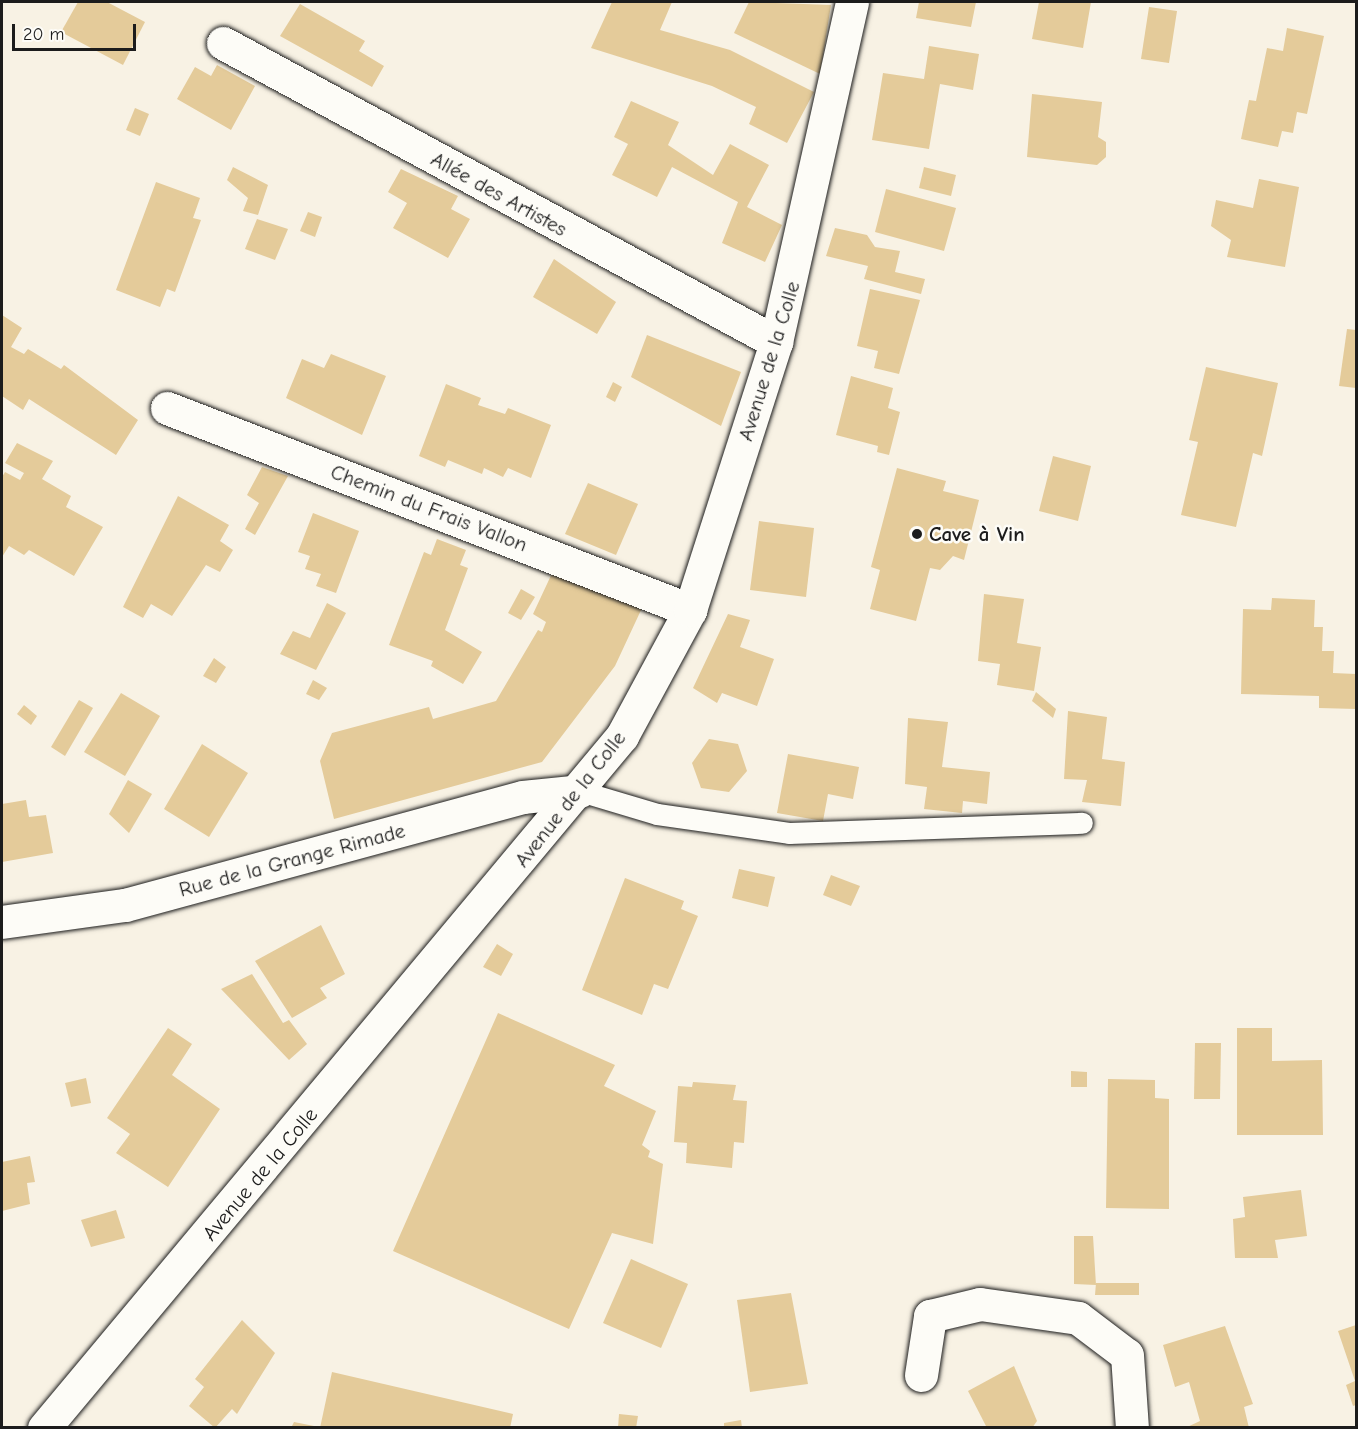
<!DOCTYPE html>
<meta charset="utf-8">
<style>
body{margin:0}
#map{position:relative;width:1358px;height:1429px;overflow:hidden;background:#f8f2e4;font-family:"Comic Neue",sans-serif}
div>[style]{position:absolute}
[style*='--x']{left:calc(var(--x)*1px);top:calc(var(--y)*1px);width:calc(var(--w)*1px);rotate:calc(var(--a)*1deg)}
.building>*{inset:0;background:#e4cb9a}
.roads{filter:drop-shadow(0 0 2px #1c1c1c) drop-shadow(0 0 2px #1c1c1c)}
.service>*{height:21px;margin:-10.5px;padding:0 10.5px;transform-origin:10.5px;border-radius:10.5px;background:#fdfcf7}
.minor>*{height:33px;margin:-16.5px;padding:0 16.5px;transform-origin:16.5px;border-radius:16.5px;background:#fdfcf7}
.secondary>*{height:33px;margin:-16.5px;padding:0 16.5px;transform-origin:16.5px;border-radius:16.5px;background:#fdfcf7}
.dots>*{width:16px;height:16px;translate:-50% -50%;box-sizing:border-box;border:3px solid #fdfcf7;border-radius:50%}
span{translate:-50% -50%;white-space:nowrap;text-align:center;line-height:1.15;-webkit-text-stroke:5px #fdfcf7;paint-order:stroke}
.street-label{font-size:21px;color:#1c1c1c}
.poi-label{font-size:21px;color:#1c1c1c;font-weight:700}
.left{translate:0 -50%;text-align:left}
.frame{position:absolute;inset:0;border:3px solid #1c1c1c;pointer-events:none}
.scale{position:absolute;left:12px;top:24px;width:124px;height:27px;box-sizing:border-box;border:3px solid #1c1c1c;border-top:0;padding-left:8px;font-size:18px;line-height:21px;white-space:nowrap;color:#1c1c1c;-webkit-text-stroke:4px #fdfcf7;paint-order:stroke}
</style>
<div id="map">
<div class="building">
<i style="clip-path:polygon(78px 2px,107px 2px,145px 22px,123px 65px,61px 32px)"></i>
<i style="clip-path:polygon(612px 2px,672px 2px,660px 30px,730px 50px,814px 92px,787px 143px,749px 124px,756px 107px,712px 86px,591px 48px)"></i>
<i style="clip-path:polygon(749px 2px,831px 5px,820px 74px,734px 33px)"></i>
<i style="clip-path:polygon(919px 2px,976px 2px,971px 27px,916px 18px)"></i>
<i style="clip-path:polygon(1039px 2px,1091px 2px,1083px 48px,1032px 39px)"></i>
<i style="clip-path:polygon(300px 4px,365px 41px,359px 51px,384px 66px,372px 87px,280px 36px)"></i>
<i style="clip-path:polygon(1149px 7px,1177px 11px,1169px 63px,1141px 59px)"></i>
<i style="clip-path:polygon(1287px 28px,1324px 36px,1307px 114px,1297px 112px,1293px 133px,1282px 131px,1278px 147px,1241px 139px,1249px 100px,1256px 101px,1267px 48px,1283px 51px)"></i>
<i style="clip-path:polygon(929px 46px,979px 54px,973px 90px,940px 84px,929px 149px,872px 140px,883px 73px,924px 79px)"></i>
<i style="clip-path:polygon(217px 65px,255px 86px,231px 130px,177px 99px,195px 67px,211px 76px)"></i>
<i style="clip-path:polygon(1032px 94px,1102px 102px,1098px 137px,1106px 142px,1106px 157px,1097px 165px,1027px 157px)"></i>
<i style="clip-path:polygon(631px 101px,679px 122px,668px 145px,713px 175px,730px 144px,769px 165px,747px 207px,782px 225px,765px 262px,722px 243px,738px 202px,672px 167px,657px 197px,612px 175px,628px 144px,614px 137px)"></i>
<i style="clip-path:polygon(135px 108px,149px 114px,140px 136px,126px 130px)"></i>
<i style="clip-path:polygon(233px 167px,268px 185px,258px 215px,243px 211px,248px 198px,227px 180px)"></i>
<i style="clip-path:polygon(924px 167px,956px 175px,951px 196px,919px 188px)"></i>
<i style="clip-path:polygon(401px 169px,458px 196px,451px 209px,470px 219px,448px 258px,393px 228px,407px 203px,388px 192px)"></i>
<i style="clip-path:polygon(1259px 179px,1299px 187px,1285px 267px,1227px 257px,1231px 240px,1211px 226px,1216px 200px,1253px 208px)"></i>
<i style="clip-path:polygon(156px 182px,200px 198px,193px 218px,201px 220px,175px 292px,167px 289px,160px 307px,116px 290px)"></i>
<i style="clip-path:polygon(886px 189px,956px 208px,944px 251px,875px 232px)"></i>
<i style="clip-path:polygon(308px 212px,322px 217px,315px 237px,300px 231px)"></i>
<i style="clip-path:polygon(257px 219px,288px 229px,275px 260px,245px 249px)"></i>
<i style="clip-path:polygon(835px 228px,867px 235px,875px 247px,900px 251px,895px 272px,925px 279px,921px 294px,864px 279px,868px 266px,826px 256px)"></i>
<i style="clip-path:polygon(554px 259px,616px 302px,597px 334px,533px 297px)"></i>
<i style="clip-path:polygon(870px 289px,920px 300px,899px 374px,874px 368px,878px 351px,857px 346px)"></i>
<i style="clip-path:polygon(2px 315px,22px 328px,11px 347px,24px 354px,28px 349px,61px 369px,64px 365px,138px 420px,116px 455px,29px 399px,23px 410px,2px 396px)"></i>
<i style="clip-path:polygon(1347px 329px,1356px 330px,1356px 388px,1339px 386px)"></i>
<i style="clip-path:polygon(647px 335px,741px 372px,721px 426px,631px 377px)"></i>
<i style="clip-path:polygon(331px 354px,386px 376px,362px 435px,286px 398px,302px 359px,324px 368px)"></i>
<i style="clip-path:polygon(1206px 367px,1278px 383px,1262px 456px,1253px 453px,1236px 527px,1181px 515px,1198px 442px,1189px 440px)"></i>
<i style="clip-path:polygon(851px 376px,893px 388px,888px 408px,900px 412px,889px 455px,877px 452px,878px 446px,836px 435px)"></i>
<i style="clip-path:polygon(613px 382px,622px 387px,615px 402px,606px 397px)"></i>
<i style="clip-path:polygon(446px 384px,481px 398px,478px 405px,505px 414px,508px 408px,551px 425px,531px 478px,508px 468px,503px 477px,484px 468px,482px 474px,448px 460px,445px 467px,419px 456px)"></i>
<i style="clip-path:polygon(17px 443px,53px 461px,42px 479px,71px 496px,66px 507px,103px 527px,74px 576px,29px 550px,24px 555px,9px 546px,2px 557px,2px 477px,5px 472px,20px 480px,24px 473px,5px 463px)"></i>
<i style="clip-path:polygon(1053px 456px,1091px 466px,1078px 521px,1039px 511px)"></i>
<i style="clip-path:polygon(262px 467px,288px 476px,255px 535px,245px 529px,259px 503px,247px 495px)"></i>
<i style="clip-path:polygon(897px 468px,946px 481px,943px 491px,979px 500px,964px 560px,953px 556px,940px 570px,930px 568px,916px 621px,870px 609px,880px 570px,871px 567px)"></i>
<i style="clip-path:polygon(588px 483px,638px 504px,616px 555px,565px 534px)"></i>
<i style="clip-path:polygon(178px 496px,229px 525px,220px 541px,233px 550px,220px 572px,206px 565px,172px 616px,151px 604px,143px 618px,123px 607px)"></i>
<i style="clip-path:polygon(313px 513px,359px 531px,336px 593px,316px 586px,321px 574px,305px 569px,310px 556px,298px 552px)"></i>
<i style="clip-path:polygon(759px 521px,814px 528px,806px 597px,750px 590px)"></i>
<i style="clip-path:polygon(437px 539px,466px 550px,460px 565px,468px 568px,445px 630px,482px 652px,463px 684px,431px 666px,433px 661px,389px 645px,424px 552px,431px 555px)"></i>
<i style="clip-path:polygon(554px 569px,642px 608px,615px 666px,542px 762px,334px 819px,320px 761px,332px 733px,429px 707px,433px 719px,496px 701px,538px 630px,542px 632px,546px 622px,533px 614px)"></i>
<i style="clip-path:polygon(521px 589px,535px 597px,521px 620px,508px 613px)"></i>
<i style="clip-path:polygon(984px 594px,1024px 599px,1017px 643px,1041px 647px,1034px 691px,997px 685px,1000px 664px,978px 661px)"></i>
<i style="clip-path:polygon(1272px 598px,1315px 600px,1314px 627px,1323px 627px,1322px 651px,1334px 651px,1333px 673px,1356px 674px,1356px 709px,1319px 708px,1319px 696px,1241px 694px,1243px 609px,1271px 610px)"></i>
<i style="clip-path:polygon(327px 603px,346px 613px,316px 670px,280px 654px,293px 631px,310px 638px)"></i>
<i style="clip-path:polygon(728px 614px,750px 620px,740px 647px,774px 659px,757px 706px,722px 693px,717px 703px,693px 688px)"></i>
<i style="clip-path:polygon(214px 658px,226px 667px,216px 683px,203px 676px)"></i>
<i style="clip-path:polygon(313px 680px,327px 688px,319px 700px,306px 694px)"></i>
<i style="clip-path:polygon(1036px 692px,1056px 709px,1053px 718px,1032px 701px)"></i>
<i style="clip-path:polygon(121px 693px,160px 716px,125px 776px,84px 752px)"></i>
<i style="clip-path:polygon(79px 700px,93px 708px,65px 756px,51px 747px)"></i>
<i style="clip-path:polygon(24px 705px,37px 716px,31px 725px,17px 714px)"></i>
<i style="clip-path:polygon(1068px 711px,1107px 717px,1102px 759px,1125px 762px,1121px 806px,1082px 802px,1087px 780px,1064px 779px)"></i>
<i style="clip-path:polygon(908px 718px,948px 722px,942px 767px,990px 772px,987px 804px,963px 801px,962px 813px,924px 809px,927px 787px,905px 784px)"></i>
<i style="clip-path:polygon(709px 739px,738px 744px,747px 771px,729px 792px,701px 788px,692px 763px)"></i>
<i style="clip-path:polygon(202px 744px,248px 773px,209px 837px,164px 809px)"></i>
<i style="clip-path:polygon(788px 754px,859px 767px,853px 799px,828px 794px,823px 821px,777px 813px)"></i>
<i style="clip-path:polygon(128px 780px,152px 794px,129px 833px,109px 814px)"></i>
<i style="clip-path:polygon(26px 800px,29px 817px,46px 815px,53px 853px,2px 862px,2px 804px)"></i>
<i style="clip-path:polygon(739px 869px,775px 877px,768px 907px,732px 898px)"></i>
<i style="clip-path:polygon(831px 875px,860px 886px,851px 906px,823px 895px)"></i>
<i style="clip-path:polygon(625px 878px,684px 901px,681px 909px,698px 916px,668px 989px,654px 984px,642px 1015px,582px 990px)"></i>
<i style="clip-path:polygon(321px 925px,345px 974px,320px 988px,327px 998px,292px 1018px,255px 961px)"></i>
<i style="clip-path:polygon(497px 944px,513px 954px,501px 976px,483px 967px)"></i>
<i style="clip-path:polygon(252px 974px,283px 1023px,289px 1020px,307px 1044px,289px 1060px,221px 989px)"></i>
<i style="clip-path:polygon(498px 1013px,615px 1065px,604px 1086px,656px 1111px,642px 1145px,650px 1151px,648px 1157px,663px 1164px,653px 1244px,612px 1233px,569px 1329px,393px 1251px)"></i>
<i style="clip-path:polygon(168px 1028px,192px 1044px,172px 1075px,220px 1109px,168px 1187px,116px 1153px,130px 1134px,107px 1118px)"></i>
<i style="clip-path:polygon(1237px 1028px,1272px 1028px,1272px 1061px,1322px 1060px,1323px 1135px,1237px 1135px)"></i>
<i style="clip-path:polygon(1195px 1043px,1221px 1043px,1220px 1099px,1194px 1099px)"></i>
<i style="clip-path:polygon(1071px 1071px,1087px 1072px,1087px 1087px,1071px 1087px)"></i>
<i style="clip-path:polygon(86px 1078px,91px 1103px,71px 1107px,65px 1083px)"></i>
<i style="clip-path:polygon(1108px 1079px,1155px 1080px,1155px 1098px,1169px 1099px,1169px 1209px,1106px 1208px)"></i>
<i style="clip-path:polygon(693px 1082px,736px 1085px,733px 1100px,747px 1101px,744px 1143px,734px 1142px,732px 1168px,686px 1163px,687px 1143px,674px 1142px,678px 1086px,692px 1087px)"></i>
<i style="clip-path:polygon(30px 1156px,35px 1182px,27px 1183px,30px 1204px,2px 1211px,2px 1162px)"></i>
<i style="clip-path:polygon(1301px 1190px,1307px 1236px,1275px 1240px,1278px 1258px,1235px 1258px,1233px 1219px,1245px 1217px,1243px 1197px)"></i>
<i style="clip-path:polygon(116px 1210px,125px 1238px,91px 1247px,81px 1220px)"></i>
<i style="clip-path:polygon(1074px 1236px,1093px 1236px,1096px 1285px,1074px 1284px)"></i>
<i style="clip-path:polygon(631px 1259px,688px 1284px,661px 1348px,603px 1323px)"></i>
<i style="clip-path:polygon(1096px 1283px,1139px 1283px,1139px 1295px,1095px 1295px)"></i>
<i style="clip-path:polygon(791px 1293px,808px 1384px,750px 1392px,737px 1300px)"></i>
<i style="clip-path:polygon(242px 1320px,275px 1353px,237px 1414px,232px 1409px,215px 1428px,189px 1406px,204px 1387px,195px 1379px)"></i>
<i style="clip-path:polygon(1356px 1325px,1356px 1405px,1353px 1406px,1346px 1385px,1355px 1381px,1338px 1331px)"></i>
<i style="clip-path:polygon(1225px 1326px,1253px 1404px,1244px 1407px,1249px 1428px,1185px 1428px,1200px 1421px,1189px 1382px,1175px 1387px,1163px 1345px)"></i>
<i style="clip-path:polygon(1014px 1366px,1037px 1421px,1032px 1428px,987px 1428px,968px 1391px)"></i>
<i style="clip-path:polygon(332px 1372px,513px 1414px,510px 1428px,320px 1428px)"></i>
<i style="clip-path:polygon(619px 1414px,638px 1416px,636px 1428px,618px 1428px)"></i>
<i style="clip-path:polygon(741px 1420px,742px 1428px,724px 1428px,724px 1423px)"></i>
<i style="clip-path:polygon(294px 1422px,314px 1426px,314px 1428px,291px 1428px)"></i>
</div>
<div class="roads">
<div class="service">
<i style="--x:580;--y:791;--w:80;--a:16.6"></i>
<i style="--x:657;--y:814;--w:133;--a:8.2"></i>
<i style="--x:789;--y:833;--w:293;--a:-2"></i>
</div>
<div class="minor">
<i style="--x:223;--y:43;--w:629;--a:28.4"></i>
<i style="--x:167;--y:408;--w:561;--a:21.12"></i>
<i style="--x:2;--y:922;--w:124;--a:-7.9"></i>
<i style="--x:125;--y:905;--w:412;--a:-15.2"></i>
<i style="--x:523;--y:797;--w:57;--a:-6"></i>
<i style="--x:921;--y:1375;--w:60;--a:-81.3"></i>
<i style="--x:930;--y:1316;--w:51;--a:-13.5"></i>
<i style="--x:980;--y:1304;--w:99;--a:8.1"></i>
<i style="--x:1078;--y:1318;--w:61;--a:37.1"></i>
<i style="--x:1127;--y:1355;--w:73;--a:86.1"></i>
</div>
<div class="secondary">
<i style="--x:44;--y:1428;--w:902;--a:-50.13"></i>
<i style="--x:622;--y:736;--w:143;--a:-61.6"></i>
<i style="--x:690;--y:610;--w:281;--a:-72.2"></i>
<i style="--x:776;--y:342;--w:348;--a:-77.4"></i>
</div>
</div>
<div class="dots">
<i style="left:917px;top:534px;background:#1c1c1c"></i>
</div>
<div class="street-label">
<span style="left:499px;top:194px;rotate:29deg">Allée des Artistes</span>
<span style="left:769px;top:361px;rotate:-73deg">Avenue de la Colle</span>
<span style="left:429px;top:508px;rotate:21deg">Chemin du Frais Vallon</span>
<span style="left:570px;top:799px;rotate:-52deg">Avenue de la Colle</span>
<span style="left:292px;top:860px;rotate:-15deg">Rue de la Grange Rimade</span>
<span style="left:260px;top:1174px;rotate:-50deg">Avenue de la Colle</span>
</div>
<div class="poi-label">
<span class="left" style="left:929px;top:534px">Cave à Vin</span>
</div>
<div class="frame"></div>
<div class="scale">20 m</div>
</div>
